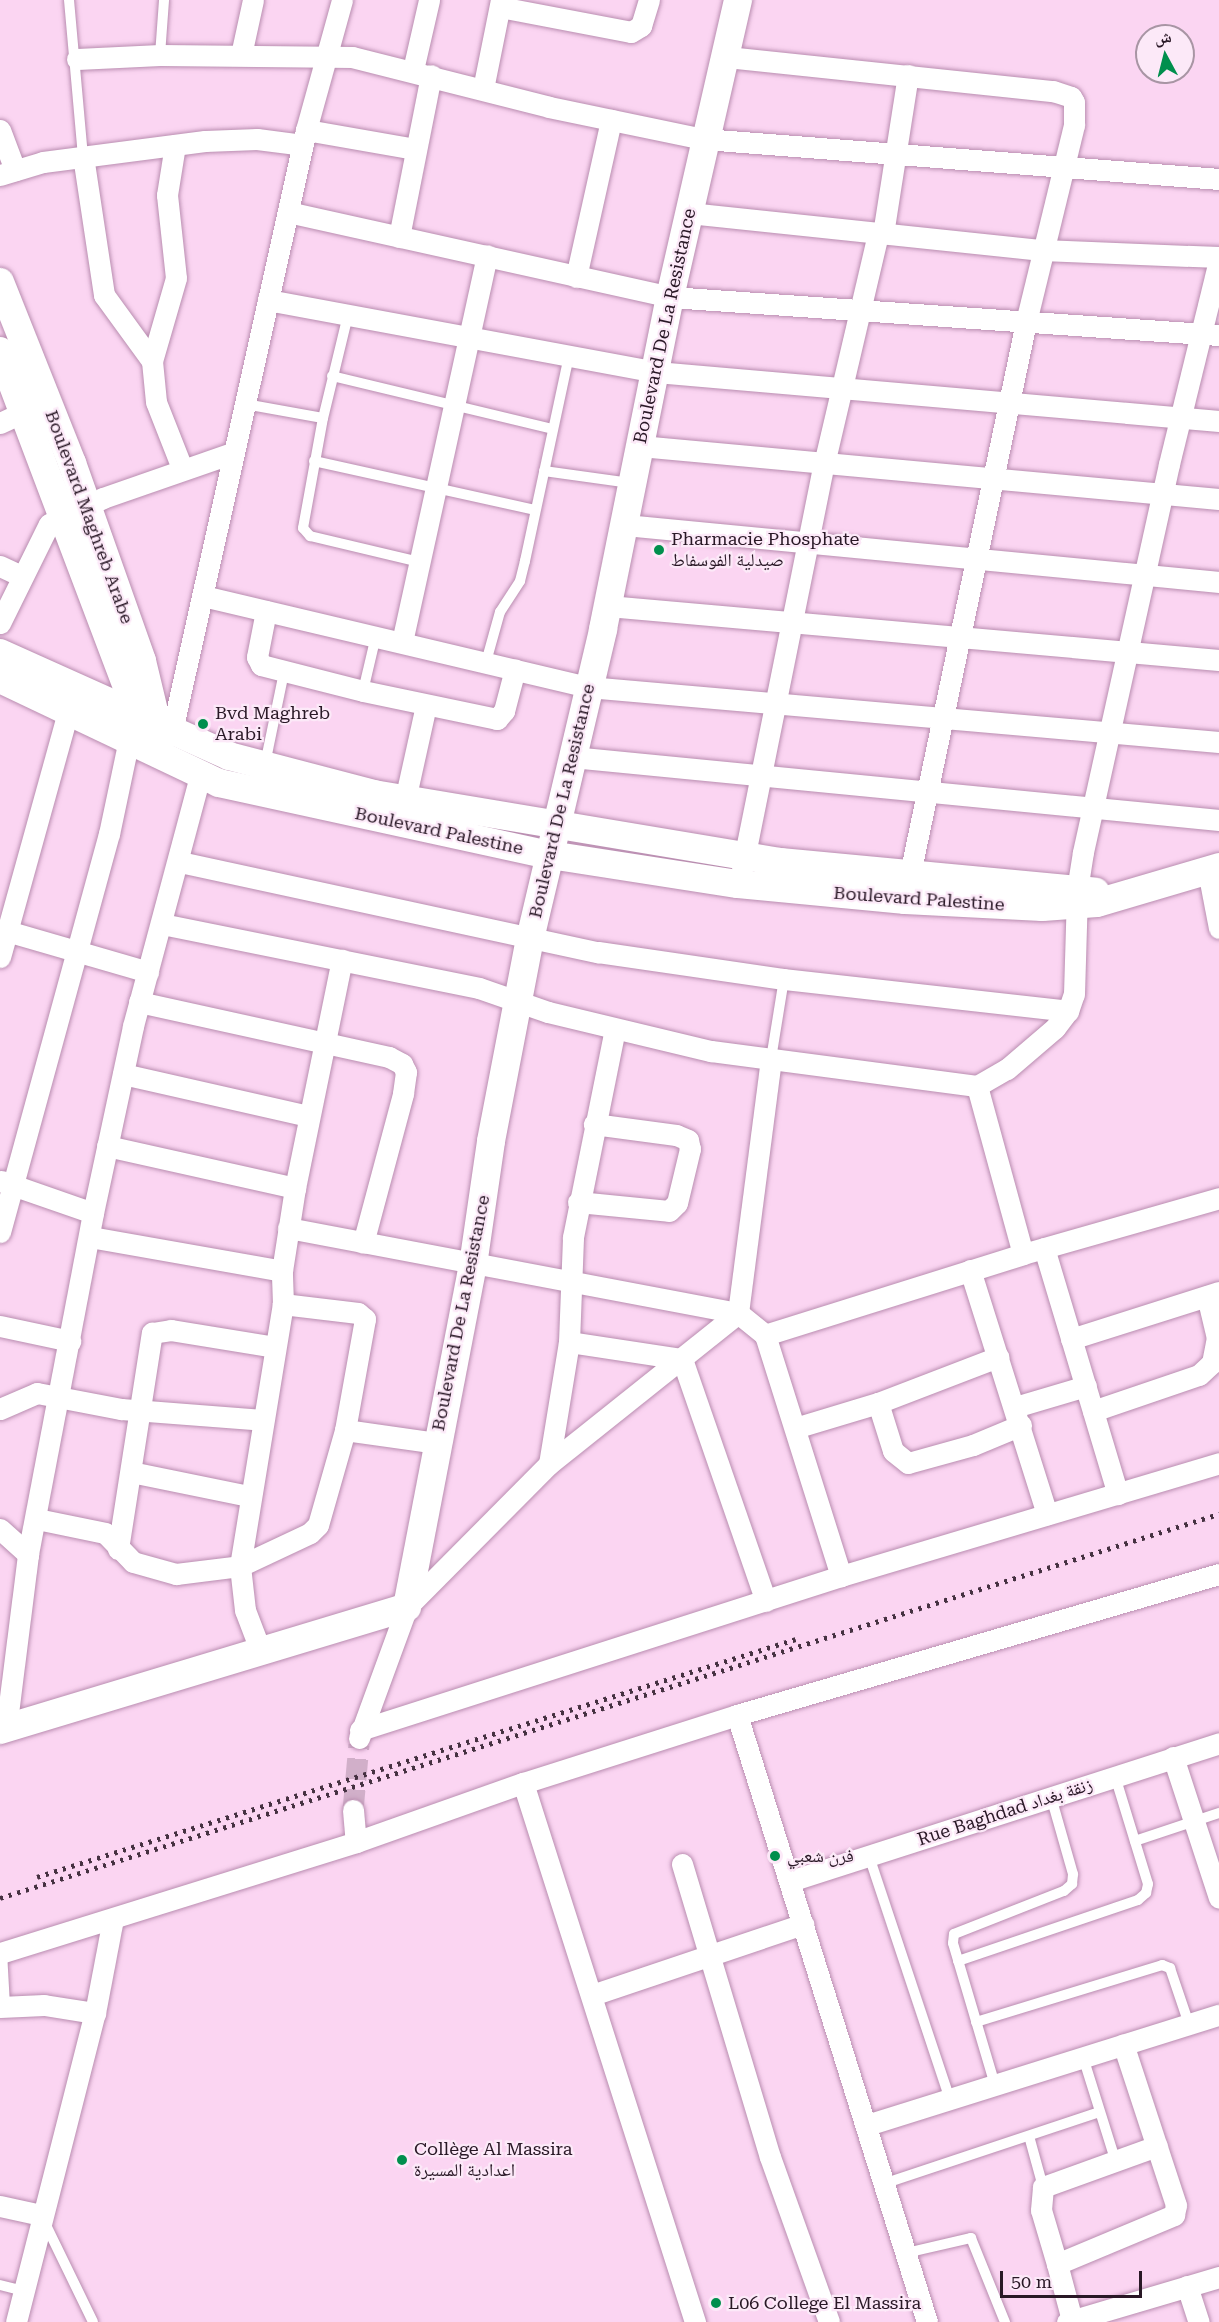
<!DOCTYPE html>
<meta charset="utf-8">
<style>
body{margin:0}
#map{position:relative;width:1219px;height:2322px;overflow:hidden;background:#fbd5f2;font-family:"Roboto Serif","Noto Naskh Arabic",serif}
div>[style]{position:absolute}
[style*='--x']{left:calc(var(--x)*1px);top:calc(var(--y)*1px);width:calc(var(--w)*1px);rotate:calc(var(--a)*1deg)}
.street-tunnel>*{height:21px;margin-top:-10.5px;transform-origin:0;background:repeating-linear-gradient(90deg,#d1afc9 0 21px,transparent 0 31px)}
.roads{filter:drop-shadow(0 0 2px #b98db0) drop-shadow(0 0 2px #b98db0)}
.lane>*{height:10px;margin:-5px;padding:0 5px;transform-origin:5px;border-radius:5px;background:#fff}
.street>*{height:21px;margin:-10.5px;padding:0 10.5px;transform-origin:10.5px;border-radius:10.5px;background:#fff}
.secondary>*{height:28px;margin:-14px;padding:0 14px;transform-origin:14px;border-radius:14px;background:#fff}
.rail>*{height:4.5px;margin-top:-2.25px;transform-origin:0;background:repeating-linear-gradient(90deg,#453141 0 3px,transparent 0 9px)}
.dots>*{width:16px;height:16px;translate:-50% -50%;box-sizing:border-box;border:3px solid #fce9f8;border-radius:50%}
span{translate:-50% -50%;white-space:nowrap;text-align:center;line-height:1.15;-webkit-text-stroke:4.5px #fce9f8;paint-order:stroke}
.street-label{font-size:18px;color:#291826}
.poi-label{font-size:18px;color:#291826}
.left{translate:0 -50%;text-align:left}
.north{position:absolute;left:1135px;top:24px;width:60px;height:60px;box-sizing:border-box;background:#fce9f8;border:2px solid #a895a4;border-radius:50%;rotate:353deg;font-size:16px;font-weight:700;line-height:24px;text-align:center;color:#291826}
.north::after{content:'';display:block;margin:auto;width:21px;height:27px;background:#008f4d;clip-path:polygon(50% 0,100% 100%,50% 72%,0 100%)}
.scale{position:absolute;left:1000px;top:2271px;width:142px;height:27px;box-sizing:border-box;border:3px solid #291826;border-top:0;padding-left:8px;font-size:18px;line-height:21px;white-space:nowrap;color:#291826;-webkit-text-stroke:4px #fce9f8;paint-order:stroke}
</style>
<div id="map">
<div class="street-tunnel">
<i style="--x:353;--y:1810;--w:66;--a:-84.8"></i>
</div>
<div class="roads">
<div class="lane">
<i style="--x:69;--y:0;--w:157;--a:84.9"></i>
<i style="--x:160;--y:55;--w:55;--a:-85.8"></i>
<i style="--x:348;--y:315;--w:106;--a:103.6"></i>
<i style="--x:323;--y:418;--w:112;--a:100.3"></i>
<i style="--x:303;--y:528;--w:11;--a:49"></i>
<i style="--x:310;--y:536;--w:112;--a:13.4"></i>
<i style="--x:332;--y:376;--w:227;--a:13.5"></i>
<i style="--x:245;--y:404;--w:79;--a:10.2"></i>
<i style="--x:314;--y:461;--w:226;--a:12.5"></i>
<i style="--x:544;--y:471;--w:87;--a:7.9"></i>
<i style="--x:486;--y:662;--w:52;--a:-74.4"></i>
<i style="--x:500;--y:612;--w:37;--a:-57"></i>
<i style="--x:520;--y:581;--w:21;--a:-76"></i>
<i style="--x:525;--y:561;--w:210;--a:-77.9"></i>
<i style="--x:363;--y:691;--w:57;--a:-76.7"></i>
<i style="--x:265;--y:764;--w:94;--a:-78.3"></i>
<i style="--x:771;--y:1059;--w:81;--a:-80.8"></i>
<i style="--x:1135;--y:1841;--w:89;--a:-18.4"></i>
<i style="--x:869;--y:1856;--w:256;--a:71.6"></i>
<i style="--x:2;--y:1952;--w:54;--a:86.8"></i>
<i style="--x:958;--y:1961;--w:190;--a:-18.7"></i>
<i style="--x:1138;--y:1900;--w:11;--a:-41"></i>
<i style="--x:1146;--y:1893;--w:9;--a:-77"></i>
<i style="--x:1148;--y:1884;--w:113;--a:-107"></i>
<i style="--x:976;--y:2022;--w:195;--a:-17"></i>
<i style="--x:1162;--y:1965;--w:9;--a:21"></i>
<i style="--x:1170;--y:1968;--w:59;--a:71.3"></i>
<i style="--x:1083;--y:2057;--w:110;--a:72.6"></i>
<i style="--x:995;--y:2085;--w:148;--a:-106.5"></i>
<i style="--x:953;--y:1943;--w:9;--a:-84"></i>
<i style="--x:954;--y:1934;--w:118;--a:-21.4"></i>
<i style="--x:1064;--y:1891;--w:11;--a:-41"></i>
<i style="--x:1072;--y:1884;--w:10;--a:-84"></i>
<i style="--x:1073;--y:1874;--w:80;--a:-105.9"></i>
<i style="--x:1029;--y:2136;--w:53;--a:74.6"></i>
<i style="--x:886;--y:2183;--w:225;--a:-18.4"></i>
<i style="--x:44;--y:2221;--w:112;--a:64.1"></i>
<i style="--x:906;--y:2253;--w:67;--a:-13"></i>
<i style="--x:971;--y:2238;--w:91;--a:68"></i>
<i style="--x:0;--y:2285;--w:25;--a:14"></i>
</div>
<div class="street">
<i style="--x:500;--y:7;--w:133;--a:10.8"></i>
<i style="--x:631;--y:32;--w:12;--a:-31"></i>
<i style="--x:641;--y:26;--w:27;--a:-73"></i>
<i style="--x:241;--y:55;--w:56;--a:-77.7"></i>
<i style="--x:727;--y:57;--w:328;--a:6"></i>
<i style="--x:1053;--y:91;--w:19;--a:18"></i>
<i style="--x:1071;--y:97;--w:6;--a:59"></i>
<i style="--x:1074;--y:102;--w:23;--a:90"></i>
<i style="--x:1074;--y:125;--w:203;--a:103.7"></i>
<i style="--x:1026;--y:322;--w:578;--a:101.87"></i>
<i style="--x:77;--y:59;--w:83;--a:-2.8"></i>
<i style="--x:160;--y:55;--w:192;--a:0.6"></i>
<i style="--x:352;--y:57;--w:203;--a:14.2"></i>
<i style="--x:549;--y:107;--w:158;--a:11.7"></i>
<i style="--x:704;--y:139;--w:517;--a:4.44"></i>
<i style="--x:413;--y:70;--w:72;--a:-77.1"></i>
<i style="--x:483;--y:89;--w:91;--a:-78.6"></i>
<i style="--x:0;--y:130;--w:43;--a:69.4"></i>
<i style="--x:306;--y:130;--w:111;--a:9.9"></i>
<i style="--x:175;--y:145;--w:51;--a:99.1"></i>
<i style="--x:167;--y:195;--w:83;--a:83.8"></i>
<i style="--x:176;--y:278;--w:86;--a:106.1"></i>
<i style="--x:152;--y:361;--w:41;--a:84.4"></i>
<i style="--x:156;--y:402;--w:71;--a:68.5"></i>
<i style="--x:83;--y:156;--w:141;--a:81.4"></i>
<i style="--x:104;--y:295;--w:82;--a:54"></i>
<i style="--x:0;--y:175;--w:45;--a:-16.8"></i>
<i style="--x:43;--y:162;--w:163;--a:-7.4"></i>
<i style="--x:205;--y:141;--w:52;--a:-2.2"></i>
<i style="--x:257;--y:139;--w:46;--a:7.4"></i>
<i style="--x:288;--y:212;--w:391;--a:12.5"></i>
<i style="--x:670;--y:297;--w:550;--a:3.96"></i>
<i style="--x:689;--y:213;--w:355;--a:6"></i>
<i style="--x:1042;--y:250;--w:177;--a:2.3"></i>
<i style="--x:883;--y:234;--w:161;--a:-81.1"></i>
<i style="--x:399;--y:237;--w:165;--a:-78.8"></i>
<i style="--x:576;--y:277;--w:161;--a:-77.4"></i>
<i style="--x:268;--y:300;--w:395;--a:10.5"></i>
<i style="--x:656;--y:372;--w:565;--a:4.97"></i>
<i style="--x:0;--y:423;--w:26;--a:-25"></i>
<i style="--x:640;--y:446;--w:581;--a:5.23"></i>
<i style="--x:625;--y:525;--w:597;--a:5.48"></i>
<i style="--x:0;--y:566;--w:23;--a:25"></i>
<i style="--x:203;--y:596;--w:396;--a:13.3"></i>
<i style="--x:588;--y:687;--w:633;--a:4.98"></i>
<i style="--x:608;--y:606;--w:613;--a:5.05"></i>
<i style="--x:266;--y:611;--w:47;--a:101.1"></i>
<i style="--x:257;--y:657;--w:9;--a:63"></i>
<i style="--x:261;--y:665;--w:105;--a:14.3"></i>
<i style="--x:363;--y:691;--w:137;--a:11.8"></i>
<i style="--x:497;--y:719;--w:11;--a:-49"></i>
<i style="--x:504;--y:711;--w:43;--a:-75.3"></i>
<i style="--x:0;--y:623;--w:110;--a:-63.7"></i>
<i style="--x:49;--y:524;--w:60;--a:-25.7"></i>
<i style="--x:103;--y:498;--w:137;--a:-19.2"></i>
<i style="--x:402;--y:642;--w:396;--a:-77.6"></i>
<i style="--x:172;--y:731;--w:616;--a:-77.43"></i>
<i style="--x:306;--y:130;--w:135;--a:-74.5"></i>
<i style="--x:572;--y:757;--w:650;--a:5.56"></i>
<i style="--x:405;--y:800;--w:97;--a:-77.5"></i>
<i style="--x:180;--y:862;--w:428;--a:12.2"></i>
<i style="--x:598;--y:952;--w:188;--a:8.3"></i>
<i style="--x:784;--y:979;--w:286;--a:6.4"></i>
<i style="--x:742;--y:869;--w:413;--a:-78.6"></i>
<i style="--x:824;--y:464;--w:237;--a:-76.8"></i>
<i style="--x:1208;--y:871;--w:58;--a:79.1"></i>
<i style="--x:162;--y:924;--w:323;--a:11.4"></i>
<i style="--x:479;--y:988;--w:73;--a:19.2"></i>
<i style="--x:548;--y:1012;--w:168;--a:13.5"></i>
<i style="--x:711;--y:1051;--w:268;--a:7.5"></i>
<i style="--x:977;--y:1086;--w:34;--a:-30"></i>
<i style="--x:1007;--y:1069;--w:63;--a:-40.5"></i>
<i style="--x:1055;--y:1028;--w:21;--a:-53"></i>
<i style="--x:1068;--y:1011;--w:18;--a:-71"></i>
<i style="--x:1074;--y:994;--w:104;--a:-88.3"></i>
<i style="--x:1077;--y:890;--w:38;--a:-81"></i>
<i style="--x:1083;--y:852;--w:397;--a:-77.5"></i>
<i style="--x:1169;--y:464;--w:210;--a:-76.2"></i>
<i style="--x:7;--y:931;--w:147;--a:16.2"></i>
<i style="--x:0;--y:957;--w:257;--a:-74.5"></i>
<i style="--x:139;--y:1002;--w:256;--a:12.4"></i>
<i style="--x:389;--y:1057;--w:15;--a:28"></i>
<i style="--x:402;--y:1064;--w:9;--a:63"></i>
<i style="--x:406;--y:1072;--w:22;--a:98"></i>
<i style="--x:403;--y:1094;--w:154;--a:105"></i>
<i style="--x:123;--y:1074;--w:190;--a:12.8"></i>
<i style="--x:977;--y:1086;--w:174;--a:74.7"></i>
<i style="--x:107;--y:1146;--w:193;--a:12.6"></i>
<i style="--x:1;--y:1181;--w:97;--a:19.2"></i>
<i style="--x:578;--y:1202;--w:91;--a:5.6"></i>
<i style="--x:669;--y:1211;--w:11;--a:-45"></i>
<i style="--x:677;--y:1203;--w:56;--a:-76.5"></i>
<i style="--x:690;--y:1149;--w:9;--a:-103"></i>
<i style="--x:688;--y:1140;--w:13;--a:-157"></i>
<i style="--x:676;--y:1135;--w:83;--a:-172.4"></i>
<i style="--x:288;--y:1228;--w:458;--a:10.7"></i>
<i style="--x:738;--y:1313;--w:35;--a:39"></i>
<i style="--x:765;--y:1335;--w:253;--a:72.5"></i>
<i style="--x:0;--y:1232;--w:413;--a:-74.7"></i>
<i style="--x:109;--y:834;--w:97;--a:-78.1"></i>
<i style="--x:90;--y:1237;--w:195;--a:10"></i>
<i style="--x:1044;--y:1248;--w:257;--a:73.3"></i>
<i style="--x:970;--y:1270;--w:256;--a:72.5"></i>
<i style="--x:0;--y:1326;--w:72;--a:12.1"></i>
<i style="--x:765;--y:1335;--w:270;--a:-17.4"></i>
<i style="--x:1023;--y:1254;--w:204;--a:-15.9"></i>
<i style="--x:1071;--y:1339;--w:155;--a:-17.6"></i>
<i style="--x:569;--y:1342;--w:114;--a:8.6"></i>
<i style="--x:682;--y:1359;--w:256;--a:70.9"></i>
<i style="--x:878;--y:1403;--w:50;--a:72.6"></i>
<i style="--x:893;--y:1451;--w:19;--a:39"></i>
<i style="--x:908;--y:1463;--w:67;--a:-15.5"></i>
<i style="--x:973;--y:1445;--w:52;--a:-22.6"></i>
<i style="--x:1015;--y:1407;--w:74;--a:-16.5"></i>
<i style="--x:0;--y:1409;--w:40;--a:-23.4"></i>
<i style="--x:37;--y:1393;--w:86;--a:10.8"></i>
<i style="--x:121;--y:1409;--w:142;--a:4.4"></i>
<i style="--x:1093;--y:1411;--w:112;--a:-18.8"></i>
<i style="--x:1199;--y:1375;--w:18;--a:-43"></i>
<i style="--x:1212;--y:1363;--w:25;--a:-79"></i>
<i style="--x:1217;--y:1338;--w:43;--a:-103.4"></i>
<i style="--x:795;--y:1428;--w:87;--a:-16.8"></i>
<i style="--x:878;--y:1403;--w:129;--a:-21"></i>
<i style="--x:345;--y:1430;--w:92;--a:8.1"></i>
<i style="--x:549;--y:1464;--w:124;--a:-80.7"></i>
<i style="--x:569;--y:1342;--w:105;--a:-87.8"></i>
<i style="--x:573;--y:1237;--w:212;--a:-78.6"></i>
<i style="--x:131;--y:1472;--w:120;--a:11.5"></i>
<i style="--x:37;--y:1519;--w:69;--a:11.6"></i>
<i style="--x:105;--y:1533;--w:40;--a:46"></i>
<i style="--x:133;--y:1562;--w:45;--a:15.6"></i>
<i style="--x:176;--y:1574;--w:64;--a:-7.1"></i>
<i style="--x:240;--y:1566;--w:77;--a:-25.2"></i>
<i style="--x:310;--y:1533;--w:11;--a:-45"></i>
<i style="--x:318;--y:1525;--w:99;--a:-74.1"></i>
<i style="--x:345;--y:1430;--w:113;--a:-79.8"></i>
<i style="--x:365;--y:1319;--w:9;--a:-139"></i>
<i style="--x:358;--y:1313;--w:76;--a:-173.2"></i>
<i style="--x:0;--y:1529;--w:38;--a:42"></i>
<i style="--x:118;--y:1549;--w:219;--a:-81.1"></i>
<i style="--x:152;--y:1333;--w:19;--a:-9"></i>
<i style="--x:171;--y:1330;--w:105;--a:9.3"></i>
<i style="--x:261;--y:1652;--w:45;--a:-110.9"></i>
<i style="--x:245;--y:1610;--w:44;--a:-96.5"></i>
<i style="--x:240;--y:1566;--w:266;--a:-80.7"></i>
<i style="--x:283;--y:1304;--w:33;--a:-92"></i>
<i style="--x:282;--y:1271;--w:84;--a:-81.1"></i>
<i style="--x:295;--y:1188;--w:233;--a:-78.4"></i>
<i style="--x:737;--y:1715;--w:636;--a:72.62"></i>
<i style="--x:6;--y:1729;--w:176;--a:-82.8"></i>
<i style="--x:28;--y:1554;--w:347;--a:-79.2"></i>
<i style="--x:93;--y:1213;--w:191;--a:-77.9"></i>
<i style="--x:133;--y:1026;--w:259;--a:-75"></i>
<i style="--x:360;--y:1730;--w:505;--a:-17.75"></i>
<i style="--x:841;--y:1576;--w:395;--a:-16.6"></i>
<i style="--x:359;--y:1738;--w:140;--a:-69.9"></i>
<i style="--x:407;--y:1607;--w:202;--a:-45.2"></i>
<i style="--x:549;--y:1464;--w:242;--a:-38.6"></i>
<i style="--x:738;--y:1313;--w:256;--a:-82.6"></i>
<i style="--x:1173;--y:1757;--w:148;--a:71.9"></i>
<i style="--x:523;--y:1783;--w:566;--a:72.3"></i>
<i style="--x:353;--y:1810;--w:32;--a:85"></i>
<i style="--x:682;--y:1864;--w:306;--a:73.3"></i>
<i style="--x:770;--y:2157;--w:175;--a:70.3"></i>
<i style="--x:790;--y:1881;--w:451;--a:-17.8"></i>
<i style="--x:0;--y:1953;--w:373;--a:-17.3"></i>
<i style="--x:356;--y:1842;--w:177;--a:-19.5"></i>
<i style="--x:523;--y:1783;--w:225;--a:-17.6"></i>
<i style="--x:737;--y:1715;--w:502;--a:-16.31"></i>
<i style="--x:592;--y:1995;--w:223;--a:-18.6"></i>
<i style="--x:0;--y:2007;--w:44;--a:-2.6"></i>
<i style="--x:44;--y:2005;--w:52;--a:8.9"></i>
<i style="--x:867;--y:2125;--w:369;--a:-17.4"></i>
<i style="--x:0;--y:2206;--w:42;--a:12.4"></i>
<i style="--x:1057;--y:2264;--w:56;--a:-106.5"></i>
<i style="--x:1041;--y:2210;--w:23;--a:-85"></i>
<i style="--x:1043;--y:2187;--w:121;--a:-19.8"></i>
<i style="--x:1187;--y:2286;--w:38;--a:72"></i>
<i style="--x:1072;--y:2320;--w:58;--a:-105"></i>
<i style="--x:1057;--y:2264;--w:127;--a:-22.7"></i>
<i style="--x:1174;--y:2215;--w:10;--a:-79"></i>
<i style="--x:1176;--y:2205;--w:169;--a:-108.2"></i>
<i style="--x:16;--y:2322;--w:319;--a:-75.7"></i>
<i style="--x:95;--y:2013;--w:96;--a:-79.2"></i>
<i style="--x:1067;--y:2322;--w:159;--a:-16.5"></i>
</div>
<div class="secondary">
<i style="--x:0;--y:282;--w:195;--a:68.3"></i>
<i style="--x:72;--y:463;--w:210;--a:70.5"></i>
<i style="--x:142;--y:661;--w:81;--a:76.5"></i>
<i style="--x:0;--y:351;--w:393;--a:69.3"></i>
<i style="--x:0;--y:653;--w:251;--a:24.2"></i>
<i style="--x:229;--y:756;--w:150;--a:14.7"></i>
<i style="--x:374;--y:794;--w:413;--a:9.5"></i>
<i style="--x:781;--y:862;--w:316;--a:5.4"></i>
<i style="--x:0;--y:679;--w:242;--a:25.4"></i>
<i style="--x:219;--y:783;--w:339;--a:12.3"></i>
<i style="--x:550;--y:855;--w:190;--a:8.8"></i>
<i style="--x:738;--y:884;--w:168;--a:5.5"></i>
<i style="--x:905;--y:900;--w:137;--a:2.9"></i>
<i style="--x:1042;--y:907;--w:55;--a:-4.2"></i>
<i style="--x:1097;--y:903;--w:127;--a:-16.4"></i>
<i style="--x:0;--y:1730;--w:425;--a:-16.8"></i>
<i style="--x:407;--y:1607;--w:348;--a:-79.1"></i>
<i style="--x:473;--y:1265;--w:125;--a:-81.7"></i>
<i style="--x:491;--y:1141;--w:206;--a:-79.1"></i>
<i style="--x:530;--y:939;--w:318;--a:-76.7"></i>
<i style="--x:603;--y:629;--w:339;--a:-78.6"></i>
<i style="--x:670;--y:297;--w:305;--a:-77.1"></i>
</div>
</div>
<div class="rail">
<i style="--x:37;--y:1877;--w:795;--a:-17.41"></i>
<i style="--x:0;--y:1898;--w:1278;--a:-17.49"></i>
</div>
<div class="dots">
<i style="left:659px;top:550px;background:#008f4d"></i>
<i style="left:203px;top:724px;background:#008f4d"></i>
<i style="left:775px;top:1856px;background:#008f4d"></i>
<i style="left:402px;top:2160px;background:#008f4d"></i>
<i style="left:716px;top:2303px;background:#008f4d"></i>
</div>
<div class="street-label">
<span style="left:665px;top:326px;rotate:-78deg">Boulevard De La Resistance</span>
<span style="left:89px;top:517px;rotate:70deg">Boulevard Maghreb Arabe</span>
<span style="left:562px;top:801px;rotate:-77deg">Boulevard De La Resistance</span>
<span style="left:439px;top:831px;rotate:12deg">Boulevard Palestine</span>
<span style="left:919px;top:899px;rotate:4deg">Boulevard Palestine</span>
<span style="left:461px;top:1313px;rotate:-79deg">Boulevard De La Resistance</span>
<span style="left:1005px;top:1812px;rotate:-18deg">Rue Baghdad زنقة بغداد</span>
</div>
<div class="poi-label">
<span class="left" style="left:671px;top:550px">Pharmacie Phosphate<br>صيدلية الفوسفاط</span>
<span class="left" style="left:215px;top:724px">Bvd Maghreb<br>Arabi</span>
<span class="left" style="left:787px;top:1856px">فرن شعبي</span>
<span class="left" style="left:414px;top:2160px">Collège Al Massira<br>اعدادية المسيرة</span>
<span class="left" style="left:728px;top:2303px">L06 College El Massira</span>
</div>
<div class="north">ش</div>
<div class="scale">50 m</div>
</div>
